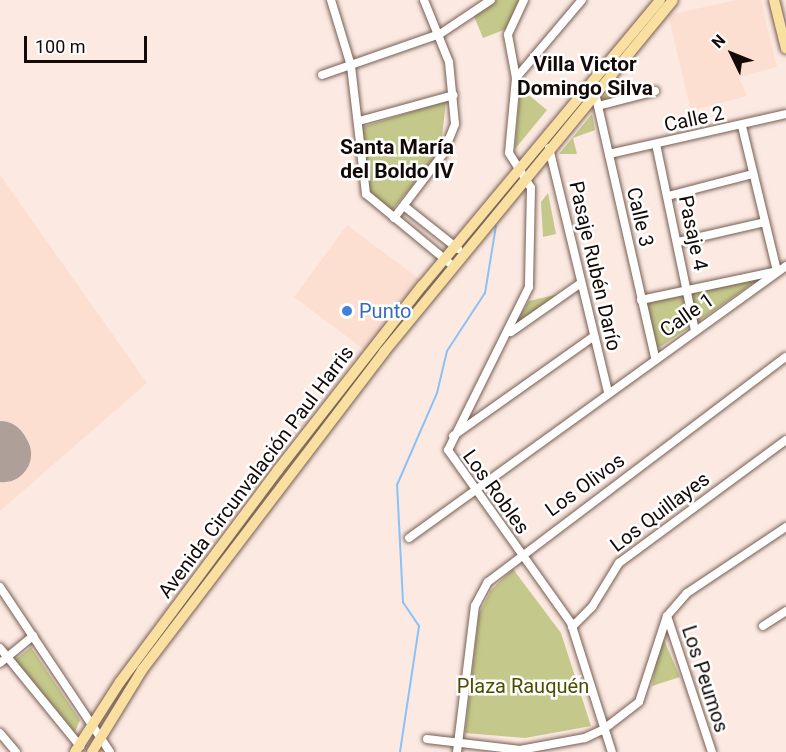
<!DOCTYPE html>
<meta charset="utf-8">
<style>
body{margin:0}
#map{position:relative;width:786px;height:752px;overflow:hidden;background:#fceae2;font-family:Roboto,sans-serif}
div>[style]{position:absolute}
[style*='--x']{left:calc(var(--x)*1px);top:calc(var(--y)*1px);width:calc(var(--w)*1px);rotate:calc(var(--a)*1deg)}
.built>*{inset:0;background:#fddfd2}
.green>*{inset:0;background:#c4c88a}
.stream>*{height:2px;margin:-1px;padding:0 1px;transform-origin:1px;border-radius:1px;background:#8ac1f6}
.runway>*{height:56px;margin:-28px;padding:0 28px;transform-origin:28px;border-radius:28px;background:#ae9f98}
.roads{filter:drop-shadow(0 0 2px #775e53) drop-shadow(0 0 2px #775e53)}
.minor>*{height:8px;margin:-4px;padding:0 4px;transform-origin:4px;border-radius:4px;background:#fff}
.major>*{height:10px;margin:-5px;padding:0 5px;transform-origin:5px;border-radius:5px;background:#f9dfa0}
.dots>*{width:16px;height:16px;translate:-50% -50%;box-sizing:border-box;border:3px solid #fff;border-radius:50%}
span{translate:-50% -50%;white-space:nowrap;text-align:center;line-height:1.15;-webkit-text-stroke:5px #fff;paint-order:stroke}
.street-label{font-size:20px;color:#130906}
.shop-label{font-size:20px;color:#366cbe}
.left{translate:0 -50%;text-align:left}
.park-label{font-size:20px;color:#4c4d00}
.neighbourhood-label{font-size:21px;color:#130906;font-weight:700}
.north{position:absolute;left:702px;top:24px;width:60px;height:60px;-webkit-text-stroke:4px #fff;paint-order:stroke;rotate:313deg;font-size:16px;font-weight:700;line-height:24px;text-align:center;color:#130906}
.north::after{content:'';display:block;margin:auto;width:21px;height:27px;background:#130906;clip-path:polygon(50% 0,100% 100%,50% 72%,0 100%)}
.scale{position:absolute;left:24px;top:36px;width:123px;height:27px;box-sizing:border-box;border:3px solid #130906;border-top:0;padding-left:8px;font-size:18px;line-height:21px;white-space:nowrap;color:#130906;-webkit-text-stroke:4px #fff;paint-order:stroke}
</style>
<div id="map">
<div class="built">
<i style="clip-path:polygon(736px 0,761px 0,777px 67px,739px 77px,747px 96px,691px 111px,668px 15px)"></i>
<i style="clip-path:polygon(0 175px,147px 383px,0 511px)"></i>
<i style="clip-path:polygon(347px 225px,421px 280px,366px 351px,294px 297px)"></i>
</div>
<div class="green">
<i style="clip-path:polygon(496px 0,519px 0,506px 29px,483px 38px,474px 16px)"></i>
<i style="clip-path:polygon(618px 79px,632px 92px,599px 102px)"></i>
<i style="clip-path:polygon(520px 88px,547px 110px,515px 149px)"></i>
<i style="clip-path:polygon(446px 101px,442px 137px,432px 163px,389px 213px,368px 195px,362px 127px)"></i>
<i style="clip-path:polygon(592px 114px,595px 130px,573px 138px,577px 154px,559px 154px)"></i>
<i style="clip-path:polygon(548px 193px,556px 234px,543px 237px,541px 202px)"></i>
<i style="clip-path:polygon(763px 276px,696px 323px,691px 294px)"></i>
<i style="clip-path:polygon(559px 294px,514px 325px,529px 301px)"></i>
<i style="clip-path:polygon(687px 295px,692px 326px,657px 349px,647px 303px)"></i>
<i style="clip-path:polygon(513px 569px,561px 633px,591px 726px,525px 738px,465px 733px,479px 614px,491px 590px)"></i>
<i style="clip-path:polygon(664px 640px,680px 677px,652px 686px,659px 644px)"></i>
<i style="clip-path:polygon(31px 647px,80px 720px,75px 732px,15px 660px)"></i>
</div>
<div class="stream">
<i style="--x:400;--y:752;--w:127;--a:-81.4"></i>
<i style="--x:419;--y:626;--w:29;--a:-124"></i>
<i style="--x:403;--y:602;--w:117;--a:-92.9"></i>
<i style="--x:397;--y:485;--w:100;--a:-66.5"></i>
<i style="--x:437;--y:393;--w:43;--a:-76.6"></i>
<i style="--x:447;--y:351;--w:69;--a:-56.8"></i>
<i style="--x:485;--y:293;--w:68;--a:-80.7"></i>
</div>
<div class="runway">
<i style="--x:0;--y:449;--w:6;--a:59"></i>
</div>
<div class="roads">
<div class="minor">
<i style="--x:331;--y:0;--w:69;--a:73.1"></i>
<i style="--x:351;--y:66;--w:129;--a:83.3"></i>
<i style="--x:366;--y:194;--w:113;--a:39.6"></i>
<i style="--x:524;--y:0;--w:38;--a:115"></i>
<i style="--x:508;--y:35;--w:44;--a:79.5"></i>
<i style="--x:516;--y:78;--w:75;--a:95.3"></i>
<i style="--x:509;--y:153;--w:41;--a:57.8"></i>
<i style="--x:531;--y:188;--w:99;--a:91.2"></i>
<i style="--x:529;--y:287;--w:182;--a:116.4"></i>
<i style="--x:448;--y:450;--w:212;--a:54.6"></i>
<i style="--x:571;--y:623;--w:135;--a:72.4"></i>
<i style="--x:322;--y:75;--w:125;--a:-19.2"></i>
<i style="--x:440;--y:34;--w:61;--a:-33.7"></i>
<i style="--x:516;--y:78;--w:102;--a:-49.8"></i>
<i style="--x:595;--y:93;--w:272;--a:77.2"></i>
<i style="--x:598;--y:106;--w:59;--a:-14.7"></i>
<i style="--x:359;--y:121;--w:98;--a:-15.3"></i>
<i style="--x:656;--y:144;--w:190;--a:78.2"></i>
<i style="--x:549;--y:148;--w:251;--a:76.4"></i>
<i style="--x:609;--y:154;--w:181;--a:-12.7"></i>
<i style="--x:668;--y:196;--w:88;--a:-14.5"></i>
<i style="--x:404;--y:206;--w:69;--a:38.5"></i>
<i style="--x:394;--y:218;--w:81;--a:-52.6"></i>
<i style="--x:443;--y:154;--w:32;--a:-68"></i>
<i style="--x:455;--y:124;--w:62;--a:-95.5"></i>
<i style="--x:449;--y:62;--w:67;--a:-112"></i>
<i style="--x:678;--y:242;--w:89;--a:-12.9"></i>
<i style="--x:641;--y:300;--w:139;--a:-12"></i>
<i style="--x:777;--y:271;--w:149;--a:-103.6"></i>
<i style="--x:511;--y:332;--w:85;--a:-35"></i>
<i style="--x:453;--y:436;--w:173;--a:-35.3"></i>
<i style="--x:409;--y:538;--w:465;--a:-35.8"></i>
<i style="--x:0;--y:587;--w:198;--a:56.3"></i>
<i style="--x:667;--y:616;--w:143;--a:71.7"></i>
<i style="--x:763;--y:626;--w:27;--a:-33"></i>
<i style="--x:572;--y:627;--w:28;--a:-45"></i>
<i style="--x:592;--y:607;--w:52;--a:-58.5"></i>
<i style="--x:619;--y:563;--w:207;--a:-36.4"></i>
<i style="--x:0;--y:648;--w:127;--a:50.8"></i>
<i style="--x:0;--y:663;--w:43;--a:-39.3"></i>
<i style="--x:0;--y:733;--w:25;--a:50"></i>
<i style="--x:427;--y:739;--w:94;--a:6.7"></i>
<i style="--x:520;--y:750;--w:66;--a:-10.5"></i>
<i style="--x:585;--y:738;--w:21;--a:-25"></i>
<i style="--x:604;--y:729;--w:44;--a:-37.6"></i>
<i style="--x:639;--y:702;--w:90;--a:-72"></i>
<i style="--x:667;--y:616;--w:30;--a:-49"></i>
<i style="--x:687;--y:593;--w:119;--a:-33.7"></i>
<i style="--x:457;--y:752;--w:147;--a:-83"></i>
<i style="--x:475;--y:606;--w:27;--a:-62"></i>
<i style="--x:488;--y:582;--w:373;--a:-37.1"></i>
</div>
<div class="major">
<i style="--x:774;--y:0;--w:50;--a:76.2"></i>
<i style="--x:75;--y:752;--w:83;--a:-57.3"></i>
<i style="--x:120;--y:682;--w:264;--a:-53.3"></i>
<i style="--x:278;--y:470;--w:234;--a:-52"></i>
<i style="--x:422;--y:286;--w:372;--a:-50.2"></i>
<i style="--x:92;--y:752;--w:96;--a:-58.6"></i>
<i style="--x:142;--y:670;--w:400;--a:-52.7"></i>
<i style="--x:384;--y:352;--w:455;--a:-50.6"></i>
</div>
</div>
<div class="dots">
<i style="left:347px;top:311px;background:#3f7fe0"></i>
</div>
<div class="street-label">
<span style="left:694px;top:119px;rotate:-12deg">Calle 2</span>
<span style="left:640px;top:217px;rotate:77deg">Calle 3</span>
<span style="left:693px;top:233px;rotate:78deg">Pasaje 4</span>
<span style="left:595px;top:266px;rotate:77deg">Pasaje Rubén Darío</span>
<span style="left:687px;top:315px;rotate:-35deg">Calle 1</span>
<span style="left:256px;top:472px;rotate:-53deg">Avenida Circunvalación Paul Harris</span>
<span style="left:585px;top:485px;rotate:-36deg">Los Olivos</span>
<span style="left:496px;top:492px;rotate:54deg">Los Robles</span>
<span style="left:660px;top:512px;rotate:-37deg">Los Quillayes</span>
<span style="left:705px;top:679px;rotate:72deg">Los Peumos</span>
</div>
<div class="shop-label">
<span class="left" style="left:359px;top:311px">Punto</span>
</div>
<div class="park-label">
<span style="left:523px;top:686px">Plaza Rauquén</span>
</div>
<div class="neighbourhood-label">
<span style="left:585px;top:76px">Villa Victor<br>Domingo Silva</span>
<span style="left:397px;top:159px">Santa María<br>del Boldo IV</span>
</div>
<div class="north">N</div>
<div class="scale">100 m</div>
</div>
